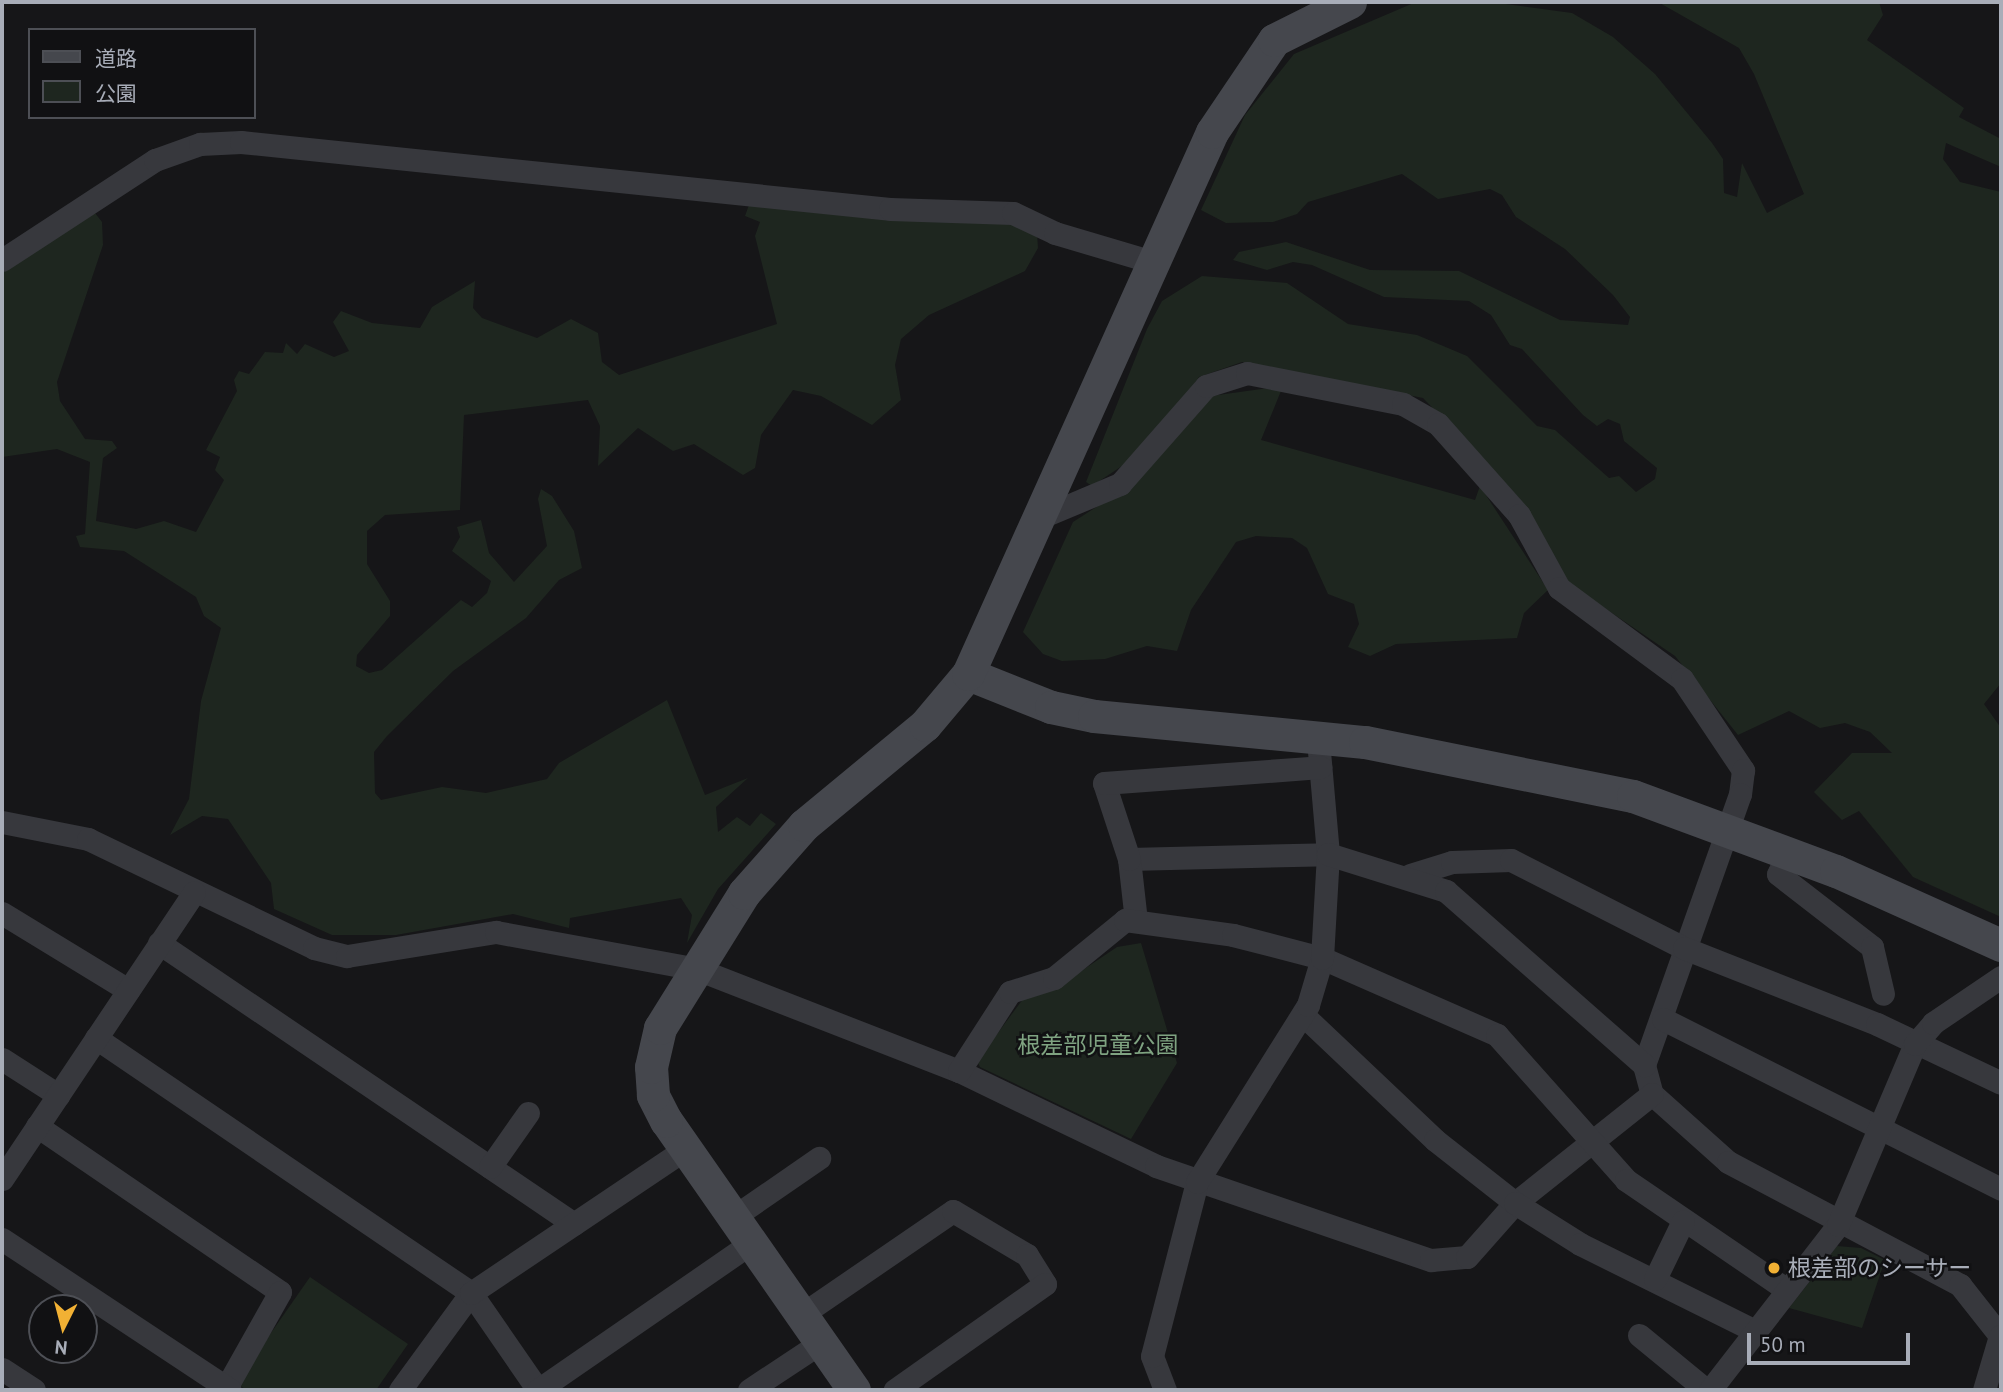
<!DOCTYPE html>
<meta charset="utf-8">
<style>
body{margin:0}
#map{position:relative;width:2003px;height:1392px;overflow:hidden;background:#161618;font-family:"PT Sans","Noto Sans JP",sans-serif}
div>[style]{position:absolute}
[style*='--x']{left:calc(var(--x)*1px);top:calc(var(--y)*1px);width:calc(var(--w)*1px);rotate:calc(var(--a)*1deg)}
.green>*{inset:0;background:#1e261f}
.street>*{height:23px;margin:-11.5px;padding:0 11.5px;transform-origin:11.5px;border-radius:11.5px;background:#37383d}
.secondary>*{height:33px;margin:-16.5px;padding:0 16.5px;transform-origin:16.5px;border-radius:16.5px;background:#45474d}
.dots>*{width:19px;height:19px;translate:-50% -50%;box-sizing:border-box;border:4px solid #111113;border-radius:50%}
span{translate:-50% -50%;white-space:nowrap;text-align:center;line-height:1.15;-webkit-text-stroke:5px #111113;paint-order:stroke}
.park-label{font-size:23px;color:#7fa381}
.poi-label{font-size:23px;color:#a8adb8}
.left{translate:0 -50%;text-align:left}
.frame{position:absolute;inset:0;border:4px solid #a8adb8;pointer-events:none}
.legend{position:absolute;left:28px;top:28px;width:228px;height:91px;box-sizing:border-box;background:#111113;border:2px solid #4d4f55;margin:0;padding:9px 12px;list-style:none;font-size:21px;color:#a8adb8}
.legend li{display:flex;align-items:center;gap:14px;height:35px}
.legend b{width:35px;border:2px solid #4d4f55}
.north{position:absolute;left:28px;top:1294px;width:70px;height:70px;box-sizing:border-box;background:#111113;border:2px solid #4d4f55;border-radius:50%;rotate:186deg;font-size:19px;font-weight:700;line-height:28px;text-align:center;color:#a8adb8}
.north::after{content:'';display:block;margin:auto;width:24px;height:32px;background:#f2b134;clip-path:polygon(50% 0,100% 100%,50% 72%,0 100%)}
.scale{position:absolute;left:1747px;top:1333px;width:163px;height:32px;box-sizing:border-box;border:4px solid #a8adb8;border-top:0;padding-left:9px;font-size:21px;line-height:24px;white-space:nowrap;color:#a8adb8;-webkit-text-stroke:5px #111113;paint-order:stroke}
</style>
<div id="map">
<div class="green">
<i style="clip-path:polygon(1416px 2px,1491px 2px,1572px 13px,1613px 37px,1655px 74px,1712px 143px,1723px 159px,1724px 193px,1737px 197px,1742px 163px,1767px 213px,1804px 194px,1754px 74px,1739px 48px,1658px 2px,1879px 2px,1883px 15px,1867px 40px,1964px 108px,1959px 117px,2001px 139px,2001px 167px,1946px 143px,1943px 159px,1960px 182px,2001px 192px,2001px 683px,1984px 704px,2001px 728px,2001px 917px,1913px 877px,1859px 811px,1842px 820px,1814px 792px,1852px 753px,1892px 753px,1870px 732px,1845px 723px,1820px 728px,1789px 711px,1738px 735px,1675px 656px,1565px 581px,1519px 498px,1423px 398px,1242px 362px,1199px 377px,1158px 439px,1211px 396px,1283px 386px,1261px 440px,1475px 500px,1480px 486px,1548px 590px,1524px 613px,1517px 638px,1396px 644px,1370px 656px,1348px 647px,1359px 624px,1354px 604px,1328px 594px,1307px 548px,1292px 538px,1256px 536px,1236px 542px,1191px 610px,1177px 651px,1147px 646px,1105px 659px,1062px 661px,1043px 654px,1023px 632px,1073px 522px,1115px 495px,1125px 464px,1092px 486px,1086px 482px,1147px 329px,1162px 301px,1202px 276px,1287px 283px,1348px 324px,1417px 335px,1467px 356px,1537px 426px,1555px 430px,1609px 478px,1619px 476px,1636px 492px,1655px 479px,1657px 468px,1624px 441px,1620px 424px,1608px 419px,1597px 426px,1583px 415px,1522px 349px,1510px 345px,1491px 315px,1469px 301px,1384px 297px,1312px 265px,1293px 262px,1267px 270px,1233px 260px,1239px 252px,1286px 242px,1370px 270px,1459px 271px,1560px 320px,1628px 325px,1630px 317px,1613px 295px,1565px 249px,1516px 217px,1502px 195px,1490px 189px,1438px 199px,1402px 174px,1308px 202px,1297px 214px,1273px 222px,1226px 223px,1201px 210px,1245px 115px,1294px 54px)"></i>
<i style="clip-path:polygon(750px 202px,1007px 221px,1037px 233px,1038px 248px,1025px 271px,929px 315px,901px 339px,895px 365px,901px 400px,872px 425px,821px 396px,793px 390px,761px 435px,755px 468px,743px 475px,694px 444px,673px 451px,638px 428px,598px 466px,600px 426px,588px 400px,464px 415px,460px 510px,385px 515px,367px 531px,367px 564px,390px 601px,390px 616px,357px 655px,356px 666px,369px 673px,382px 670px,461px 600px,472px 607px,487px 593px,491px 581px,452px 551px,460px 537px,457px 527px,481px 520px,489px 553px,514px 582px,547px 546px,538px 499px,541px 489px,552px 496px,574px 531px,582px 568px,559px 580px,526px 618px,453px 671px,387px 736px,374px 752px,375px 793px,381px 800px,442px 787px,486px 793px,547px 779px,559px 763px,667px 700px,705px 795px,748px 778px,716px 807px,718px 832px,737px 817px,750px 826px,761px 813px,776px 824px,718px 889px,687px 943px,692px 915px,681px 898px,570px 918px,569px 928px,513px 914px,396px 935px,332px 935px,274px 909px,271px 883px,228px 819px,202px 816px,170px 835px,189px 799px,201px 701px,221px 628px,204px 616px,196px 597px,124px 551px,80px 547px,76px 536px,85px 534px,90px 462px,57px 449px,2px 457px,2px 273px,95px 213px,102px 222px,103px 245px,57px 382px,60px 401px,85px 439px,112px 441px,117px 448px,103px 458px,96px 521px,136px 529px,164px 521px,196px 532px,224px 480px,215px 470px,220px 457px,206px 450px,237px 391px,234px 380px,239px 371px,249px 374px,265px 352px,283px 353px,286px 343px,297px 354px,305px 344px,334px 357px,349px 351px,333px 322px,341px 311px,372px 323px,420px 328px,432px 307px,475px 281px,473px 308px,482px 318px,537px 338px,571px 319px,598px 333px,602px 362px,619px 375px,777px 324px,755px 236px,760px 222px,745px 216px)"></i>
<i style="clip-path:polygon(1141px 943px,1177px 1063px,1131px 1139px,980px 1067px,977px 1061px,1023px 999px,1065px 982px,1117px 947px)"></i>
<i style="clip-path:polygon(1837px 1246px,1861px 1248px,1885px 1260px,1862px 1328px,1789px 1308px)"></i>
<i style="clip-path:polygon(310px 1277px,408px 1344px,376px 1390px,246px 1390px,236px 1383px)"></i>
</div>
<div class="street">
<i style="--x:2;--y:260;--w:183;--a:-33.2"></i>
<i style="--x:155;--y:160;--w:48;--a:-19.6"></i>
<i style="--x:200;--y:144;--w:41;--a:-2.8"></i>
<i style="--x:241;--y:142;--w:652;--a:5.89"></i>
<i style="--x:890;--y:209;--w:123;--a:1.9"></i>
<i style="--x:1013;--y:213;--w:47;--a:25.5"></i>
<i style="--x:1055;--y:233;--w:102;--a:16.5"></i>
<i style="--x:1039;--y:518;--w:88;--a:-22.8"></i>
<i style="--x:1120;--y:484;--w:130;--a:-48.7"></i>
<i style="--x:1206;--y:386;--w:43;--a:-17.6"></i>
<i style="--x:1247;--y:373;--w:159;--a:11.2"></i>
<i style="--x:1403;--y:404;--w:40;--a:29.7"></i>
<i style="--x:1438;--y:424;--w:122;--a:48.3"></i>
<i style="--x:1519;--y:515;--w:83;--a:61.3"></i>
<i style="--x:1559;--y:588;--w:153;--a:36.5"></i>
<i style="--x:1682;--y:679;--w:110;--a:56.2"></i>
<i style="--x:1743;--y:770;--w:24;--a:97"></i>
<i style="--x:1740;--y:794;--w:288;--a:109.5"></i>
<i style="--x:1644;--y:1065;--w:30;--a:75"></i>
<i style="--x:1652;--y:1094;--w:102;--a:41.8"></i>
<i style="--x:1728;--y:1162;--w:263;--a:27.9"></i>
<i style="--x:1960;--y:1285;--w:66;--a:51.7"></i>
<i style="--x:2;--y:822;--w:88;--a:11.2"></i>
<i style="--x:88;--y:839;--w:251;--a:25.7"></i>
<i style="--x:314;--y:948;--w:34;--a:14"></i>
<i style="--x:347;--y:956;--w:151;--a:-9.2"></i>
<i style="--x:496;--y:932;--w:204;--a:10.4"></i>
<i style="--x:697;--y:969;--w:281;--a:21.3"></i>
<i style="--x:959;--y:1071;--w:219;--a:25.7"></i>
<i style="--x:1156;--y:1166;--w:291;--a:18.9"></i>
<i style="--x:1431;--y:1260;--w:36;--a:-5"></i>
<i style="--x:1467;--y:1257;--w:72;--a:-48.4"></i>
<i style="--x:1515;--y:1203;--w:175;--a:-38.5"></i>
<i style="--x:1788;--y:852;--w:24;--a:114"></i>
<i style="--x:1778;--y:874;--w:119;--a:37.8"></i>
<i style="--x:1872;--y:947;--w:48;--a:76.8"></i>
<i style="--x:1129;--y:859;--w:199;--a:-1.4"></i>
<i style="--x:1328;--y:854;--w:102;--a:-95"></i>
<i style="--x:1410;--y:875;--w:44;--a:-17.2"></i>
<i style="--x:1452;--y:862;--w:59;--a:-1.9"></i>
<i style="--x:1511;--y:860;--w:194;--a:27"></i>
<i style="--x:1684;--y:948;--w:207;--a:21.5"></i>
<i style="--x:1877;--y:1024;--w:137;--a:25.4"></i>
<i style="--x:2;--y:913;--w:148;--a:31.4"></i>
<i style="--x:1136;--y:921;--w:62;--a:-96.4"></i>
<i style="--x:1129;--y:859;--w:80;--a:-108.2"></i>
<i style="--x:1104;--y:783;--w:217;--a:-4.2"></i>
<i style="--x:159;--y:943;--w:501;--a:34.1"></i>
<i style="--x:1303;--y:1015;--w:182;--a:43.4"></i>
<i style="--x:1435;--y:1140;--w:102;--a:38.2"></i>
<i style="--x:1515;--y:1203;--w:77;--a:32.2"></i>
<i style="--x:1580;--y:1244;--w:195;--a:26.4"></i>
<i style="--x:1663;--y:1019;--w:378;--a:26.7"></i>
<i style="--x:96;--y:1038;--w:453;--a:34.2"></i>
<i style="--x:471;--y:1293;--w:118;--a:55.4"></i>
<i style="--x:2;--y:1059;--w:67;--a:32.7"></i>
<i style="--x:959;--y:1071;--w:94;--a:-57.2"></i>
<i style="--x:1010;--y:992;--w:46;--a:-17.7"></i>
<i style="--x:1054;--y:978;--w:92;--a:-39.2"></i>
<i style="--x:1125;--y:920;--w:109;--a:7.9"></i>
<i style="--x:1233;--y:935;--w:92;--a:14.5"></i>
<i style="--x:1322;--y:958;--w:191;--a:23.7"></i>
<i style="--x:1497;--y:1035;--w:194;--a:48.3"></i>
<i style="--x:1626;--y:1180;--w:195;--a:34.3"></i>
<i style="--x:37;--y:1126;--w:294;--a:34.3"></i>
<i style="--x:280;--y:1292;--w:110;--a:119.4"></i>
<i style="--x:490;--y:1167;--w:66;--a:-54.9"></i>
<i style="--x:2;--y:1179;--w:345;--a:-56.2"></i>
<i style="--x:732;--y:1218;--w:106;--a:-34.6"></i>
<i style="--x:2;--y:1239;--w:273;--a:33.5"></i>
<i style="--x:1655;--y:1279;--w:64;--a:-64.2"></i>
<i style="--x:801;--y:1315;--w:184;--a:-34.4"></i>
<i style="--x:953;--y:1211;--w:86;--a:30.7"></i>
<i style="--x:1027;--y:1255;--w:34;--a:58"></i>
<i style="--x:1045;--y:1284;--w:184;--a:144.8"></i>
<i style="--x:1639;--y:1335;--w:87;--a:39.4"></i>
<i style="--x:2;--y:1369;--w:38;--a:33"></i>
<i style="--x:400;--y:1390;--w:120;--a:-53.8"></i>
<i style="--x:471;--y:1293;--w:257;--a:-33.9"></i>
<i style="--x:538;--y:1390;--w:257;--a:-34.6"></i>
<i style="--x:749;--y:1390;--w:85;--a:-33.5"></i>
<i style="--x:1165;--y:1390;--w:36;--a:-111"></i>
<i style="--x:1152;--y:1356;--w:180;--a:-75.5"></i>
<i style="--x:1197;--y:1182;--w:209;--a:-57.9"></i>
<i style="--x:1308;--y:1005;--w:49;--a:-73.4"></i>
<i style="--x:1322;--y:958;--w:104;--a:-86.7"></i>
<i style="--x:1328;--y:854;--w:124;--a:17.4"></i>
<i style="--x:1446;--y:891;--w:264;--a:41.3"></i>
<i style="--x:1710;--y:1390;--w:209;--a:-52.2"></i>
<i style="--x:1838;--y:1225;--w:197;--a:-67"></i>
<i style="--x:1915;--y:1044;--w:28;--a:-49"></i>
<i style="--x:1933;--y:1023;--w:82;--a:-34.1"></i>
<i style="--x:1984;--y:1390;--w:56;--a:-73.5"></i>
</div>
<div class="secondary">
<i style="--x:968;--y:674;--w:89;--a:21.7"></i>
<i style="--x:1051;--y:707;--w:44;--a:11.8"></i>
<i style="--x:1094;--y:716;--w:272;--a:5.5"></i>
<i style="--x:1365;--y:742;--w:273;--a:11.4"></i>
<i style="--x:1633;--y:796;--w:216;--a:20.3"></i>
<i style="--x:1836;--y:871;--w:181;--a:24.2"></i>
<i style="--x:854;--y:1390;--w:328;--a:-124.9"></i>
<i style="--x:666;--y:1121;--w:29;--a:-117"></i>
<i style="--x:653;--y:1095;--w:28;--a:-94"></i>
<i style="--x:651;--y:1067;--w:40;--a:-77"></i>
<i style="--x:660;--y:1028;--w:159;--a:-58.1"></i>
<i style="--x:744;--y:893;--w:91;--a:-48.6"></i>
<i style="--x:804;--y:825;--w:157;--a:-39.6"></i>
<i style="--x:925;--y:725;--w:67;--a:-49.9"></i>
<i style="--x:968;--y:674;--w:594;--a:-65.76"></i>
<i style="--x:1212;--y:132;--w:111;--a:-56"></i>
<i style="--x:1274;--y:40;--w:85;--a:-26.6"></i>
</div>
<div class="dots">
<i style="left:1774px;top:1268px;background:#f2b134"></i>
</div>
<div class="park-label">
<span style="left:1098px;top:1045px">根差部児童公園</span>
</div>
<div class="poi-label">
<span class="left" style="left:1788px;top:1268px">根差部のシーサー</span>
</div>
<div class="frame"></div>
<ul class="legend">
<li><b style="height:9px;background:#45474d"></b>道路</li>
<li><b style="height:19px;background:#1e261f"></b>公園</li>
</ul>
<div class="north">N</div>
<div class="scale">50 m</div>
</div>
